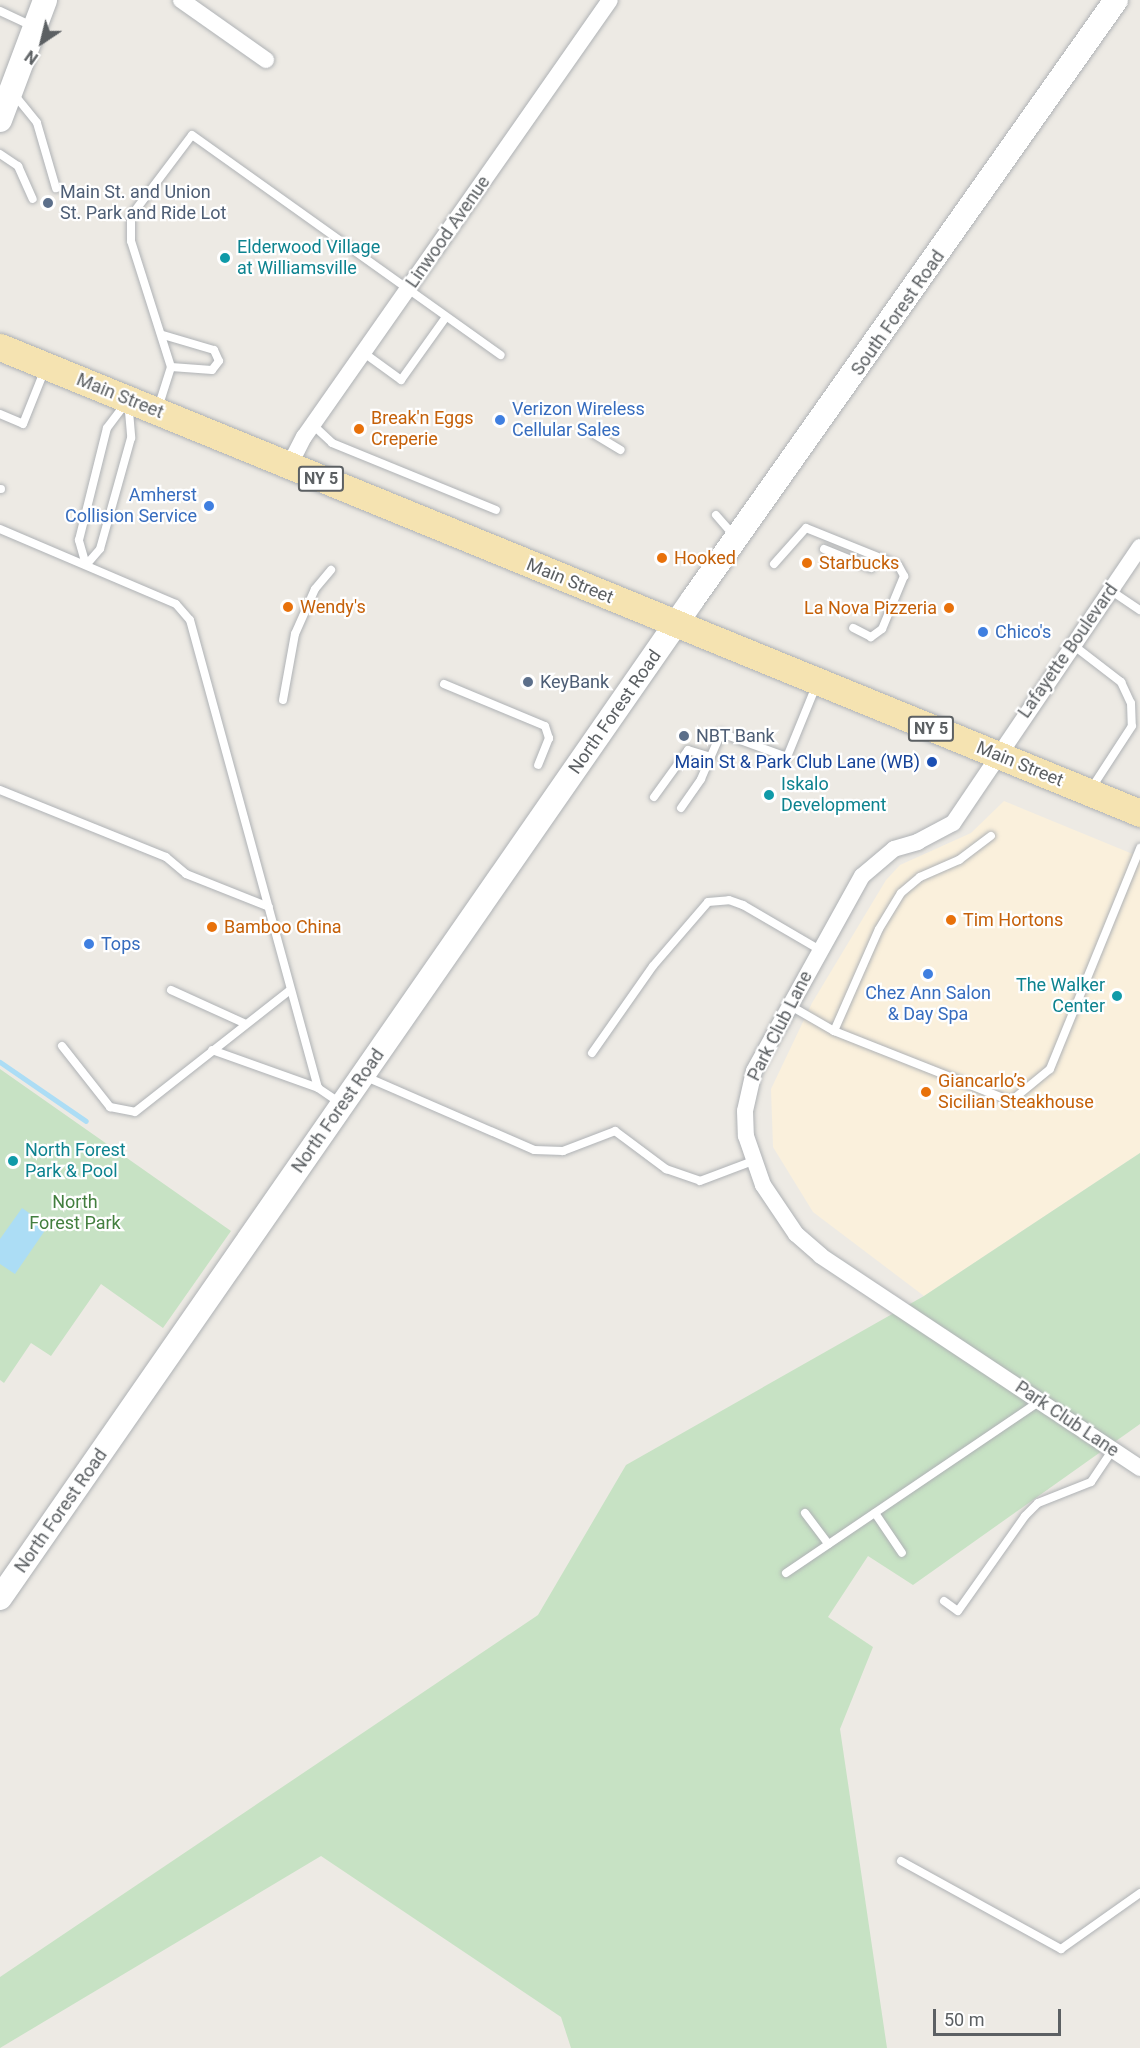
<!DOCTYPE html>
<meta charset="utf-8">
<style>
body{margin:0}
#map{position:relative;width:1140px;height:2048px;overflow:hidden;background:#edeae4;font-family:Roboto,sans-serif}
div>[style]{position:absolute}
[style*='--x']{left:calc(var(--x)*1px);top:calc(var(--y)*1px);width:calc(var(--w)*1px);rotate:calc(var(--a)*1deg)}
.commercial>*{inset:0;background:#faf0dc}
.green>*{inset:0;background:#c7e2c4}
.water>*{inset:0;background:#acddf5}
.stream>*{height:5px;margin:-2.5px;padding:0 2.5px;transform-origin:2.5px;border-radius:2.5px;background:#acddf5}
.roads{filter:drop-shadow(0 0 2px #afb2b5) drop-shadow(0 0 2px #afb2b5)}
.lane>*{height:8px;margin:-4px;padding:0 4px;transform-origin:4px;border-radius:4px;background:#fff}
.street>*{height:16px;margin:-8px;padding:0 8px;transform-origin:8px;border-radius:8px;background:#fff}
.secondary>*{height:24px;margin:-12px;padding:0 12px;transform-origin:12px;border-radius:12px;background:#fff}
.primary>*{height:27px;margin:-13.5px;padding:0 13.5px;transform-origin:13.5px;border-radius:13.5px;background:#f5e3b1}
.dots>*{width:16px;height:16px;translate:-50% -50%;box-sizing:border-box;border:3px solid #fff;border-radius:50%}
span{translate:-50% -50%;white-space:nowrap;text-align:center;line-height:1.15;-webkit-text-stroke:4.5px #fff;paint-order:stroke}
.shield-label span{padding:2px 4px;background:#fff;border:2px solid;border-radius:4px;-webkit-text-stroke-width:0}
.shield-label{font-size:16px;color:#5c6063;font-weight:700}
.service-label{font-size:18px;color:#4e5e75}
.left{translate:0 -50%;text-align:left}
.street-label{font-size:18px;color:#5c6063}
.culture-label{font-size:18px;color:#0d838f}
.right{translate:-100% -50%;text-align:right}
.shop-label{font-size:18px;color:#366cbe}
.food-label{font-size:18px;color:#c56008}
.transit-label{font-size:18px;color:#164399}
.park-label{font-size:18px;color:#437f3f}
.north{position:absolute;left:12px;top:12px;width:60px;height:60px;-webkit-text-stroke:4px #fff;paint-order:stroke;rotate:215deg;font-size:16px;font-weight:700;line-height:24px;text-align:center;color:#5c6063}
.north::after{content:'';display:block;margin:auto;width:21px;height:27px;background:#5c6063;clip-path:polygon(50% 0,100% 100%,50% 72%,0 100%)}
.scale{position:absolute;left:933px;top:2009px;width:128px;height:27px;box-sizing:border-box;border:3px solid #5c6063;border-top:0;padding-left:8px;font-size:18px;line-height:21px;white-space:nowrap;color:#5c6063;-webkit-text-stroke:4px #fff;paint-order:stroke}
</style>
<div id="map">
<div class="commercial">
<i style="clip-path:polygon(1004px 801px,1140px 857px,1140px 1153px,924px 1296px,813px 1212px,773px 1147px,771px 1089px,812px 1003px,886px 880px,900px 865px,971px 833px)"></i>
</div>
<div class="green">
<i style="clip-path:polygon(0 1069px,231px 1231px,163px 1328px,101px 1284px,51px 1356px,31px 1343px,4px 1383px,0 1380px)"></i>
<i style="clip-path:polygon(1140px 1153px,1140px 1424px,913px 1585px,868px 1556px,828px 1617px,873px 1647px,840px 1729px,887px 2048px,571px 2048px,561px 2017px,321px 1856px,0 2048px,0 1977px,538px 1615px,626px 1465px,924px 1296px)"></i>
</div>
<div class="water">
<i style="clip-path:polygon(22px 1208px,48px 1226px,15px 1274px,0 1264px,0 1239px)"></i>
</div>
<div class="stream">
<i style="--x:0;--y:1062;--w:104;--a:34.5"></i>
</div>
<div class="roads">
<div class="lane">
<i style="--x:0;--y:11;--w:38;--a:25"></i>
<i style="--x:13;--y:93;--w:38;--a:51"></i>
<i style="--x:37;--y:123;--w:68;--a:73.7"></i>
<i style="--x:0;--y:154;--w:22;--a:34"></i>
<i style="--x:18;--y:166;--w:36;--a:66"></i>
<i style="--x:163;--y:335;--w:53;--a:16.4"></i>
<i style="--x:214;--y:350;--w:12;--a:66"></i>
<i style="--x:219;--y:361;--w:11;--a:128"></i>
<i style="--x:212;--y:370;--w:41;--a:-175.8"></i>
<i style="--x:364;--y:353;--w:46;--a:36.1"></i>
<i style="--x:401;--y:380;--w:77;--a:-54.5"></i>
<i style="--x:128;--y:400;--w:38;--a:85"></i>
<i style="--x:131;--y:438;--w:115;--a:105.6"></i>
<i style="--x:100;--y:549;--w:21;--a:131"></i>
<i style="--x:86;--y:565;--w:26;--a:-106"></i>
<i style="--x:79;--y:540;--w:115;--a:-76"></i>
<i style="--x:107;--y:428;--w:35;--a:-53"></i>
<i style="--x:158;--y:408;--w:43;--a:-72.4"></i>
<i style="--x:171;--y:367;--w:132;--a:-107.6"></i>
<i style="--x:131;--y:241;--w:25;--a:-90"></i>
<i style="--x:131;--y:216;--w:101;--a:-53"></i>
<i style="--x:192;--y:135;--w:379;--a:35.5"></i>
<i style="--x:0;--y:414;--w:25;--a:23"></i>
<i style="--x:23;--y:424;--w:59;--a:-68.2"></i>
<i style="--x:313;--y:425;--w:26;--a:43"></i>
<i style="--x:332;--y:443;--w:177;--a:22.2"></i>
<i style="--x:594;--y:434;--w:31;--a:31"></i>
<i style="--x:0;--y:489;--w:1;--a:0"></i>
<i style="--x:716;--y:515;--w:29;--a:49"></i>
<i style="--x:0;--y:529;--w:191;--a:23.1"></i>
<i style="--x:176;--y:604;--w:21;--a:49"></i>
<i style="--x:190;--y:620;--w:485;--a:74.7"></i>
<i style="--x:824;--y:549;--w:51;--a:22"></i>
<i style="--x:774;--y:564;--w:48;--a:-48.4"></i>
<i style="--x:806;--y:528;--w:99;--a:21.9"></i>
<i style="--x:898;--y:565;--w:13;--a:61"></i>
<i style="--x:904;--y:576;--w:57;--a:112.5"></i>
<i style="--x:882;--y:629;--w:14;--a:144"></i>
<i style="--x:871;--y:637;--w:20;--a:-153"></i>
<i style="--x:1110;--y:590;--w:36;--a:34"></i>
<i style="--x:1073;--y:645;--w:61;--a:37.6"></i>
<i style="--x:1121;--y:682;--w:23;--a:65"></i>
<i style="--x:1131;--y:703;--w:23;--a:88"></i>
<i style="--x:1132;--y:726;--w:75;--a:123.1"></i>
<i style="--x:444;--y:684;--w:109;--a:22.6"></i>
<i style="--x:545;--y:726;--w:13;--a:72"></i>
<i style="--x:549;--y:738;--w:29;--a:112"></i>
<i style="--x:283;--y:700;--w:67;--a:-79.7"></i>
<i style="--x:295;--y:634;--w:49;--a:-66"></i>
<i style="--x:315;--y:589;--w:25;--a:-50"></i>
<i style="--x:0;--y:790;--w:179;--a:22"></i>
<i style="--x:166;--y:857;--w:26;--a:40"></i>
<i style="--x:186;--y:874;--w:89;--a:21.7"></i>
<i style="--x:654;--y:797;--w:58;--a:-54.1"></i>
<i style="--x:688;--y:750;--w:24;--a:17"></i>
<i style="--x:681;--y:808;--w:35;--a:-55"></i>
<i style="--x:701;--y:779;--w:50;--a:-66.5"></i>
<i style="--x:721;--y:733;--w:70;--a:20"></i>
<i style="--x:787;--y:757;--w:77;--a:-67.8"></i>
<i style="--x:171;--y:990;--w:82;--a:24.4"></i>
<i style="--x:789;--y:1005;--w:52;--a:30"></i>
<i style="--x:834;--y:1031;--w:190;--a:21.6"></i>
<i style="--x:1011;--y:1101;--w:50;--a:-39.4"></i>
<i style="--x:1050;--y:1069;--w:239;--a:-67.8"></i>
<i style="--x:834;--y:1031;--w:111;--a:-66.2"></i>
<i style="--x:879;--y:929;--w:42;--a:-58.6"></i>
<i style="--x:901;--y:893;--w:25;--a:-40"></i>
<i style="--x:920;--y:877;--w:43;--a:-23.6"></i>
<i style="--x:959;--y:860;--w:40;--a:-37"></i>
<i style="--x:62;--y:1046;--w:78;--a:51.8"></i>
<i style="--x:110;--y:1107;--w:25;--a:11"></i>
<i style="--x:135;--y:1112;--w:196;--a:-38.2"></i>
<i style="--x:212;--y:1050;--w:113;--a:19.7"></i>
<i style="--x:318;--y:1088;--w:27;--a:34"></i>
<i style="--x:592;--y:1053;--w:106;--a:-55"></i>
<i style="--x:653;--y:966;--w:84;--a:-49.3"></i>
<i style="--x:708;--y:902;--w:21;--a:-5"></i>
<i style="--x:729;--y:900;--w:15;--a:20"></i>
<i style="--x:743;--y:905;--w:89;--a:30.3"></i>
<i style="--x:364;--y:1076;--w:185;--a:23.5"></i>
<i style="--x:534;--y:1150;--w:29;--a:2"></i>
<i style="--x:563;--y:1151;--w:56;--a:-21"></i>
<i style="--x:615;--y:1131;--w:64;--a:36.7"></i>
<i style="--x:666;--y:1169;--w:36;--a:19"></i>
<i style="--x:700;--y:1181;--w:57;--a:-20.7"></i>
<i style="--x:805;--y:1513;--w:39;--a:53"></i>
<i style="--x:875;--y:1513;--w:48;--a:56"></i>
<i style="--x:786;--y:1573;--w:307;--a:-34.1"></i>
<i style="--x:944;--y:1601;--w:17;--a:36"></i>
<i style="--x:958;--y:1611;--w:116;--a:-54.8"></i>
<i style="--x:1025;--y:1516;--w:18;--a:-45"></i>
<i style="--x:1038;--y:1503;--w:57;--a:-21.6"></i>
<i style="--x:1091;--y:1482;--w:40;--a:-56"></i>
<i style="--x:901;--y:1861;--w:183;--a:28.8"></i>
<i style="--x:1061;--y:1949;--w:97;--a:-35.3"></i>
</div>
<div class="street">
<i style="--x:181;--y:0;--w:104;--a:35.2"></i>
<i style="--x:289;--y:466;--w:33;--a:-63"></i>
<i style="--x:304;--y:437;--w:533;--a:-55"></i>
<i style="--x:1140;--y:547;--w:333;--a:124.1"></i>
<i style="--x:953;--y:823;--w:40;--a:152"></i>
<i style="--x:918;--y:842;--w:25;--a:164"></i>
<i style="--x:894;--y:849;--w:42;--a:139.8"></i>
<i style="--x:862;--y:876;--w:223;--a:119"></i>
<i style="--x:754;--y:1071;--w:41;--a:102.7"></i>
<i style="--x:745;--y:1111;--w:25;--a:88"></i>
<i style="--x:746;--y:1136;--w:52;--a:70.9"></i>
<i style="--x:763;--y:1185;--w:59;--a:56"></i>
<i style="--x:796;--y:1234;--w:33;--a:41"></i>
<i style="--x:821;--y:1256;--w:383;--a:33.6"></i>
</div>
<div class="secondary">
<i style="--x:0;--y:120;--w:128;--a:-69.4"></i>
<i style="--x:0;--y:1598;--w:1216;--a:-55.25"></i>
<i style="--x:693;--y:599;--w:733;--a:-54.77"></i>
</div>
<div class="primary">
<i style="--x:0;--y:347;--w:1232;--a:22.23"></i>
</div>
</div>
<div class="dots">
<i style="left:48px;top:203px;background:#5c6f8a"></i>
<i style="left:225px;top:258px;background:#0f9aa8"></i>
<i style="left:500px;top:420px;background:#3f7fe0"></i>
<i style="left:359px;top:429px;background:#e8710a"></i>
<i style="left:209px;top:506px;background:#3f7fe0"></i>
<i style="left:662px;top:558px;background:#e8710a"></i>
<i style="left:807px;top:563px;background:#e8710a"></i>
<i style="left:288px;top:607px;background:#e8710a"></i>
<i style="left:949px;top:608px;background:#e8710a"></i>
<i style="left:983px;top:632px;background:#3f7fe0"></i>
<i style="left:528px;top:682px;background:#5c6f8a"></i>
<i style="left:684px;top:736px;background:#5c6f8a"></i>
<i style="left:932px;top:762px;background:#1a4fb4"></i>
<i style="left:769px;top:795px;background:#0f9aa8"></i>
<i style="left:951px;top:920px;background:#e8710a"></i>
<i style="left:212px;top:927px;background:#e8710a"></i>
<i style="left:89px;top:944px;background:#3f7fe0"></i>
<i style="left:928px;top:974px;background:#3f7fe0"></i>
<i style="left:1117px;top:996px;background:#0f9aa8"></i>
<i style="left:926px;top:1092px;background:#e8710a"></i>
<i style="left:13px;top:1161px;background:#0f9aa8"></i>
</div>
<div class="shield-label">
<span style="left:321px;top:479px">NY 5</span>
<span style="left:931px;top:729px">NY 5</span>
</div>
<div class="service-label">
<span class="left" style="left:60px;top:203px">Main St. and Union<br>St. Park and Ride Lot</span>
<span class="left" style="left:540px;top:682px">KeyBank</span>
<span class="left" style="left:696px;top:736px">NBT Bank</span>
</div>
<div class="street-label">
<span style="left:448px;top:232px;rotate:-55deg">Linwood Avenue</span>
<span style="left:898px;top:313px;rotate:-55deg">South Forest Road</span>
<span style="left:120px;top:396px;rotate:22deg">Main Street</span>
<span style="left:570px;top:581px;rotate:22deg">Main Street</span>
<span style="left:1068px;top:651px;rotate:-55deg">Lafayette Boulevard</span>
<span style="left:615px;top:712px;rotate:-55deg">North Forest Road</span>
<span style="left:1020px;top:764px;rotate:22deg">Main Street</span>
<span style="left:780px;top:1026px;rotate:-63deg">Park Club Lane</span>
<span style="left:338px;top:1111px;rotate:-55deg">North Forest Road</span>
<span style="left:1067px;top:1419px;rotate:34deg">Park Club Lane</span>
<span style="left:61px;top:1511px;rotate:-55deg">North Forest Road</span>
</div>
<div class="culture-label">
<span class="left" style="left:237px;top:258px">Elderwood Village<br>at Williamsville</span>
<span class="left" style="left:781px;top:795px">Iskalo<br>Development</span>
<span class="right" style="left:1105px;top:996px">The Walker<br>Center</span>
<span class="left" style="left:25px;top:1161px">North Forest<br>Park &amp; Pool</span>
</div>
<div class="shop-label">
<span class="left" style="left:512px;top:420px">Verizon Wireless<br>Cellular Sales</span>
<span class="right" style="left:197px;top:506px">Amherst<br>Collision Service</span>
<span class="left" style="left:995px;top:632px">Chico's</span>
<span class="left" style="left:101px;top:944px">Tops</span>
<span style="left:928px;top:1004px">Chez Ann Salon<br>&amp; Day Spa</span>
</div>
<div class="food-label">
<span class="left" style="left:371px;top:429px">Break'n Eggs<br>Creperie</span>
<span class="left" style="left:674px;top:558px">Hooked</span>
<span class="left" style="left:819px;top:563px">Starbucks</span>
<span class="left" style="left:300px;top:607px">Wendy's</span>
<span class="right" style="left:937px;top:608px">La Nova Pizzeria</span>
<span class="left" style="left:963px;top:920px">Tim Hortons</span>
<span class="left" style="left:224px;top:927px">Bamboo China</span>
<span class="left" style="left:938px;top:1092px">Giancarlo’s<br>Sicilian Steakhouse</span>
</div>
<div class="transit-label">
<span class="right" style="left:920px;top:762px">Main St &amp; Park Club Lane (WB)</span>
</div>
<div class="park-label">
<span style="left:75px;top:1213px">North<br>Forest Park</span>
</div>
<div class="north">N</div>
<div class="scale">50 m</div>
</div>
